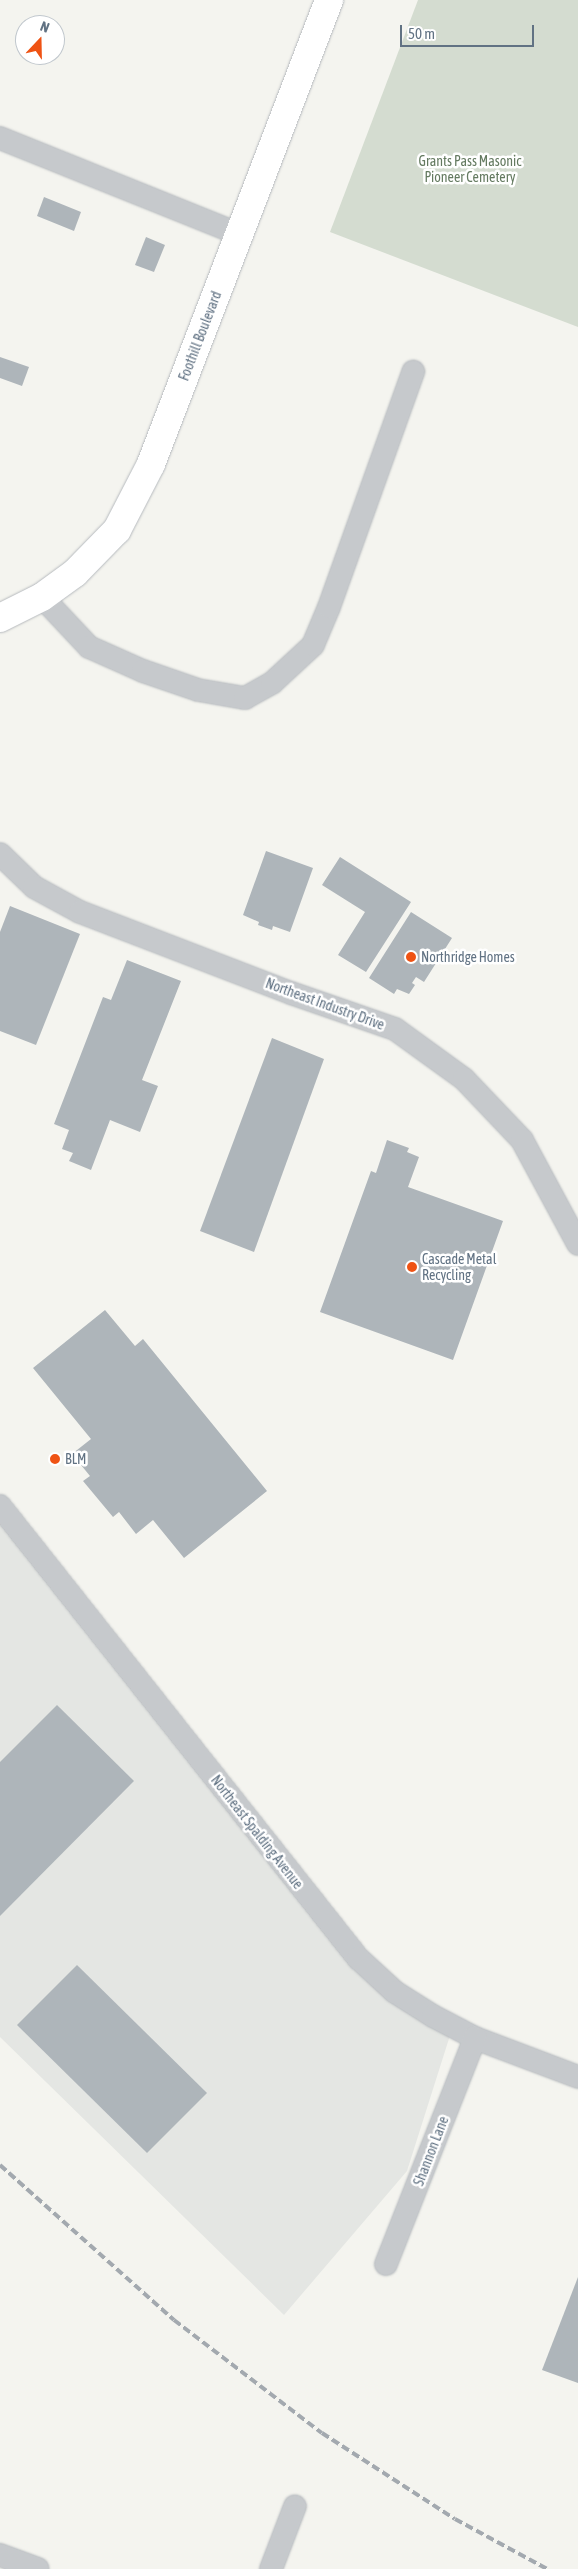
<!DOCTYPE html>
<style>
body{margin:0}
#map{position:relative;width:578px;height:2569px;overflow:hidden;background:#f4f4ef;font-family:"Asap Condensed",sans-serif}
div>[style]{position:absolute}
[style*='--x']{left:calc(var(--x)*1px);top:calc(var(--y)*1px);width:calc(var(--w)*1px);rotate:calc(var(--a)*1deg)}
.built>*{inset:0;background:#e4e6e3}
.green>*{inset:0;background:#d4dcd0}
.building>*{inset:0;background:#aeb5ba}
.roads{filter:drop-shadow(0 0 1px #b6babe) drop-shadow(0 0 1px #b6babe)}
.minor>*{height:22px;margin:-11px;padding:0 11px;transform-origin:11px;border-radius:11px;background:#c6c9cc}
.major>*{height:28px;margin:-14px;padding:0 14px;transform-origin:14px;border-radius:14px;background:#fff}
.rail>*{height:4px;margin-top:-2px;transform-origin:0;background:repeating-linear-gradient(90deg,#a3a9af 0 8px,transparent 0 12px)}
.dots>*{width:14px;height:14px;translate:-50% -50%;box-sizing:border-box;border:2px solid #fff;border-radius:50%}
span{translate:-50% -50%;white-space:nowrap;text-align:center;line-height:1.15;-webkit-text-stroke:5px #fff;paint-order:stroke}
.park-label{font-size:14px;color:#647a60}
.street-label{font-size:14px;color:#617283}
.poi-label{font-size:14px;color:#617283}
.left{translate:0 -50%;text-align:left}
.north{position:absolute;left:15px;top:15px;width:50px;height:50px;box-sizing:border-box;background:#fff;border:1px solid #c0c7cd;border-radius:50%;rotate:21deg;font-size:14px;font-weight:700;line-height:20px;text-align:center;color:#617283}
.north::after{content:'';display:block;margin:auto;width:18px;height:22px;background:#ef5314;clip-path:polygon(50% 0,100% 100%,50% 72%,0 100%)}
.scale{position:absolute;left:400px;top:25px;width:134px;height:22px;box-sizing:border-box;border:2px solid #617283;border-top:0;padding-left:6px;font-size:15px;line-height:18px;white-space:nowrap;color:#617283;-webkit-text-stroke:4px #fff;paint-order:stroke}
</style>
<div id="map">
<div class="built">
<i style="clip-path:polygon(0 1506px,330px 1924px,453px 2026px,407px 2171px,284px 2315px,0 2037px)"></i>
</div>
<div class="green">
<i style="clip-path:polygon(418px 0,578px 0,578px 327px,330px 232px)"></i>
</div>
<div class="building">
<i style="clip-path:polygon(44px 197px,81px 212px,74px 231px,37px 216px)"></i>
<i style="clip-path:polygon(146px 237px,165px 245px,154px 272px,135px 265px)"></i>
<i style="clip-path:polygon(0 357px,29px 367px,22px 386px,0 378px)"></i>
<i style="clip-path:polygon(266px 851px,313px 868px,290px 932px,273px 926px,272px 930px,258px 925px,259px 922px,243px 915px)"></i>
<i style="clip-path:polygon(340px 857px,411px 902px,366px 972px,338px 955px,365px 912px,322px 885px)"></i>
<i style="clip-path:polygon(10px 906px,80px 934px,36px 1045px,0 1031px,0 932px)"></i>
<i style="clip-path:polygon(411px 912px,452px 938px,424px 982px,416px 977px,412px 983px,415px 985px,409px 994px,397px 989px,394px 994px,369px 978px)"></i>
<i style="clip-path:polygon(127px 960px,181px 981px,142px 1080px,158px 1086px,140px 1132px,110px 1120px,91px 1170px,69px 1161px,73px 1153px,62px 1149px,69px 1130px,54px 1124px,103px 997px,111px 1000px)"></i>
<i style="clip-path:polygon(272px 1038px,324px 1059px,254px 1252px,200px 1231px)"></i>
<i style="clip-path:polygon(387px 1140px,409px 1148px,407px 1152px,419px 1157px,408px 1187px,503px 1221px,453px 1360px,320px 1312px,371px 1171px,376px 1173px)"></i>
<i style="clip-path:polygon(105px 1310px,135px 1346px,143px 1339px,267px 1491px,184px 1558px,153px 1520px,136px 1534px,119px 1512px,113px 1517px,83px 1481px,90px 1476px,72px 1454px,91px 1439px,33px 1368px)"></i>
<i style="clip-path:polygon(57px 1705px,134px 1781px,0 1916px,0 1762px)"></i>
<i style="clip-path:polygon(77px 1965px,207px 2093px,147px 2153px,17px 2025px)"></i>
<i style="clip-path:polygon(578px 2277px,578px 2383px,542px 2370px)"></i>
</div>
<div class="roads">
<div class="minor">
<i style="--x:0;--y:138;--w:258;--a:21.9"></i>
<i style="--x:42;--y:597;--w:69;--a:46.8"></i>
<i style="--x:89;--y:647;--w:59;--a:24"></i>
<i style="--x:143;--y:671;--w:58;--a:19.1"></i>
<i style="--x:198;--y:690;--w:48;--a:9.7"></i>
<i style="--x:245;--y:698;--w:31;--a:-29"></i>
<i style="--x:272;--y:683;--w:56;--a:-42.8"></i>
<i style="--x:313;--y:645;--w:41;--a:-67.2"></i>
<i style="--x:329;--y:607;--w:250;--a:-70.3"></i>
<i style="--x:0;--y:854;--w:47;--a:44.1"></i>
<i style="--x:34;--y:887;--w:52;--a:28.5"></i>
<i style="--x:80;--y:912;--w:226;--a:21"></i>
<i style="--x:291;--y:993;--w:110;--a:19.1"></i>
<i style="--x:395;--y:1029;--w:85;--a:35.9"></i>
<i style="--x:464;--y:1079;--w:84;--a:46.4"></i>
<i style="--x:522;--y:1140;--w:118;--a:61.7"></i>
<i style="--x:0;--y:1506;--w:577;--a:51.62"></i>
<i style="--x:358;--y:1958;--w:50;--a:42.6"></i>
<i style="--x:395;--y:1992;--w:45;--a:32.3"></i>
<i style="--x:433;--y:2016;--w:47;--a:27.6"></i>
<i style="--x:475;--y:2038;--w:110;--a:20.7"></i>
<i style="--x:386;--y:2264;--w:243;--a:-68.5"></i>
<i style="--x:0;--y:2555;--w:40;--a:20.2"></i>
<i style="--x:271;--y:2569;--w:67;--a:-69.1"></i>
</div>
<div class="major">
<i style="--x:0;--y:618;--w:47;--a:-26.6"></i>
<i style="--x:42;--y:597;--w:41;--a:-36"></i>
<i style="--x:75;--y:573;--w:60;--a:-45.7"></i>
<i style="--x:117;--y:530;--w:74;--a:-62.7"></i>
<i style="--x:151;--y:464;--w:497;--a:-69"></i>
</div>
</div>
<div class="rail">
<i style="--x:0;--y:2165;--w:233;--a:41.7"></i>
<i style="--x:174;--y:2320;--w:186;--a:37.4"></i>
<i style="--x:322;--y:2433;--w:158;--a:32.9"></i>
<i style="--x:455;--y:2519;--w:105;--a:28.5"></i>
</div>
<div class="dots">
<i style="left:411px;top:957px;background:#ef5314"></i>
<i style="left:412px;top:1267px;background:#ef5314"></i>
<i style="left:55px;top:1459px;background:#ef5314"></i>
</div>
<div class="park-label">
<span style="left:470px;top:169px">Grants Pass Masonic<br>Pioneer Cemetery</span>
</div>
<div class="street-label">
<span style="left:200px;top:336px;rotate:-69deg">Foothill Boulevard</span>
<span style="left:325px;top:1004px;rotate:20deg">Northeast Industry Drive</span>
<span style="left:257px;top:1832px;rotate:52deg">Northeast Spalding Avenue</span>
<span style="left:431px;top:2151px;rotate:-69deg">Shannon Lane</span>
</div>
<div class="poi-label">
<span class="left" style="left:421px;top:957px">Northridge Homes</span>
<span class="left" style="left:422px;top:1267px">Cascade Metal<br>Recycling</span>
<span class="left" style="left:65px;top:1459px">BLM</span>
</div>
<div class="north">N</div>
<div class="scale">50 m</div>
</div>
